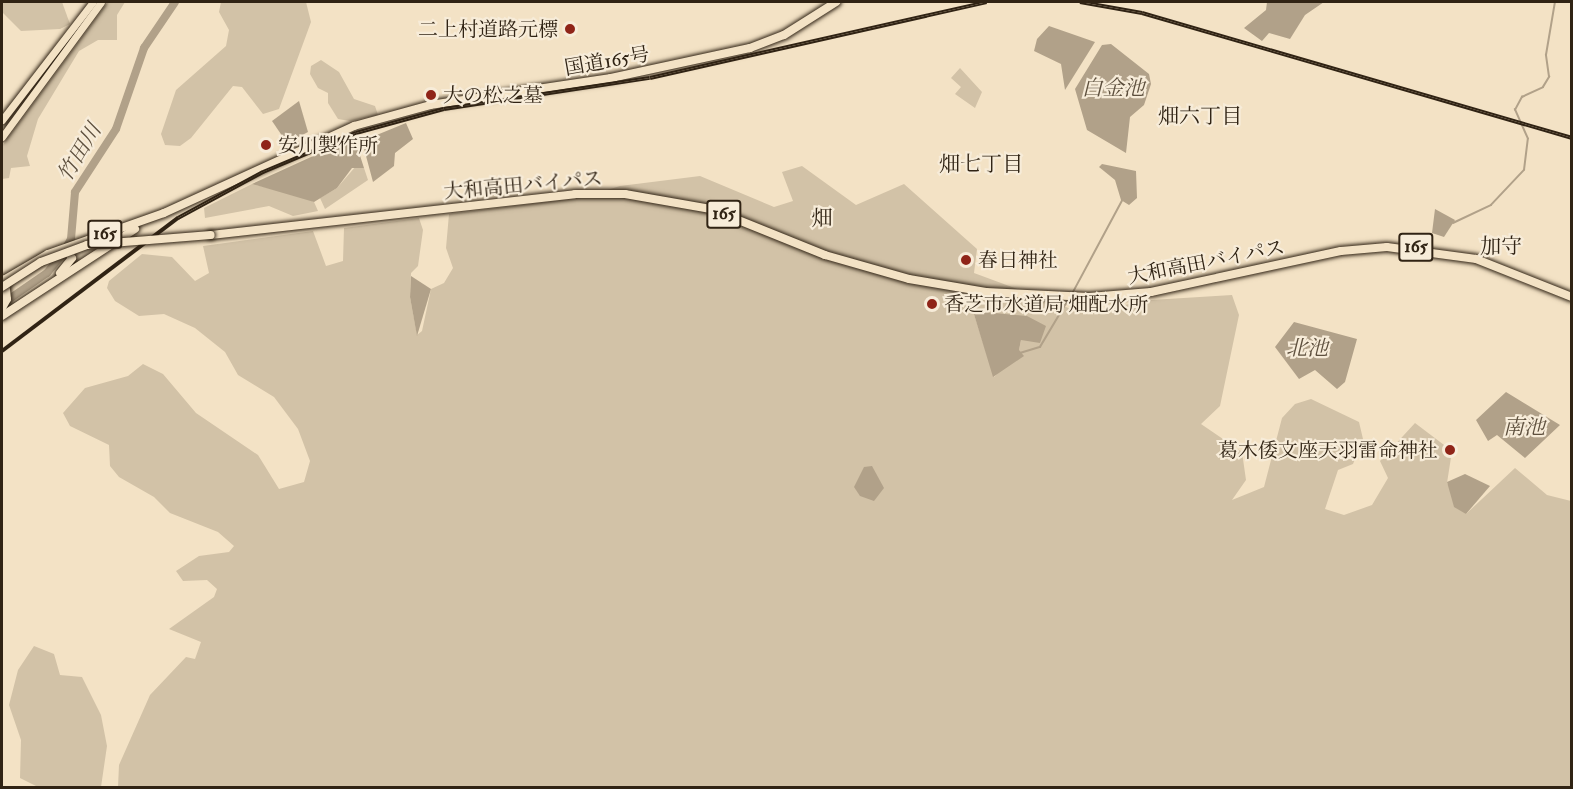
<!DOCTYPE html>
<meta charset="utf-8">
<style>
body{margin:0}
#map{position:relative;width:1573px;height:789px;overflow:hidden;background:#f3e2c5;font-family:"IM FELL Double Pica","Noto Serif JP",serif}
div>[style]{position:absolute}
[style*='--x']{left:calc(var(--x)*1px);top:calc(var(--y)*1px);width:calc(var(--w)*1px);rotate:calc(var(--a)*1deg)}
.green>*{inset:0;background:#d2c2a7}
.water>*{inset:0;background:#b1a189}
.stream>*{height:1.5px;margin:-0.75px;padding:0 0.75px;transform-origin:0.75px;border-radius:0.75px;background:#b1a189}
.river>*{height:8px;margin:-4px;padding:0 4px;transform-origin:4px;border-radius:4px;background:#b1a189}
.roads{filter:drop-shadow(0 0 2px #302314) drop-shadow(0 0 2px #302314)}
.major>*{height:7px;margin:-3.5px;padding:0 3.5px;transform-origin:3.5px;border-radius:3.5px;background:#f3e2c5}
.highway>*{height:8px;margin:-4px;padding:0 4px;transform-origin:4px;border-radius:4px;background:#f3e2c5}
.rail>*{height:4px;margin-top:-2px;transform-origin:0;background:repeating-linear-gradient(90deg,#f7ecd9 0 4.5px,#302314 0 9px);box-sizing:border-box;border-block:2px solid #302314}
.bridges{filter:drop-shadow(0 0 2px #302314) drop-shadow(0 0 2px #302314)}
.highway-bridge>*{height:8px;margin:-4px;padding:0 4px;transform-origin:4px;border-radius:4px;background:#f3e2c5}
.dots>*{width:16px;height:16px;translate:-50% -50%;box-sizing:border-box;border:3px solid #f7ecd9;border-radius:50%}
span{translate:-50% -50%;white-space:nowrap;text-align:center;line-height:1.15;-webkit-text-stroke:4.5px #f7ecd9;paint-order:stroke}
.shield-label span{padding:2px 4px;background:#f7ecd9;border:2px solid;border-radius:4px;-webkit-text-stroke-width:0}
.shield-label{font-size:18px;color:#302314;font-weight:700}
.poi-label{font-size:20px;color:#302314}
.right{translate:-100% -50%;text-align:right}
.left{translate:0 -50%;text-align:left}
.street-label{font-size:20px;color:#302314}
.water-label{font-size:21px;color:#5d4f3d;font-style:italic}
.neighbourhood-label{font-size:21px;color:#302314}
.frame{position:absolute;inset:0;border:3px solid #302314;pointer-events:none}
</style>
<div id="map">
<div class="green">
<i style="clip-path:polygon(2px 2px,62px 2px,70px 24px,60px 29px,21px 31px,2px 12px)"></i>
<i style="clip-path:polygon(108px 2px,125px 2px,117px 15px,117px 40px,98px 40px,79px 51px,38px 119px,27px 156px,30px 166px,11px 168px,9px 178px,2px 179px,2px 146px)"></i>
<i style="clip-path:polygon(221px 2px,306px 2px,311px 22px,279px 109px,263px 114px,242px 87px,233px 86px,191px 138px,180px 146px,165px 145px,161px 134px,176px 90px,226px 46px,229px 30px,219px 12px)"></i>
<i style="clip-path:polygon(321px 60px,339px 72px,354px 99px,375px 106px,378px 115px,350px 121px,338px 119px,328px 103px,328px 93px,318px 88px,310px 74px,311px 66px)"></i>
<i style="clip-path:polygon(960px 68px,982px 92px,975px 108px,955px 94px,961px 87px,951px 78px)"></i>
<i style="clip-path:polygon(356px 166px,364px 168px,368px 180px,325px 209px,320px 198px,337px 188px)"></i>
<i style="clip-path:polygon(evenodd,802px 166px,856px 205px,904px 184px,977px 249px,974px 273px,1082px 313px,1151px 300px,1232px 295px,1239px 315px,1220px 406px,1201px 424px,1242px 452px,1246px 480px,1232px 500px,1264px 487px,1282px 418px,1295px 404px,1311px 399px,1359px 422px,1363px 439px,1353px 464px,1338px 470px,1325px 509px,1344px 515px,1372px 505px,1388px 478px,1380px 461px,1415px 423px,1452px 451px,1447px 483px,1466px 514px,1515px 468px,1547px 495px,1571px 501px,1571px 787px,118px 787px,119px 765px,150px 695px,186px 657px,195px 659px,201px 642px,169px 629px,214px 597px,217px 589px,207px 580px,183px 581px,176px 571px,199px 556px,229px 552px,234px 546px,218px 532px,170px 513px,154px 497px,119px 477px,110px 466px,109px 445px,70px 426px,63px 413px,85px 388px,128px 376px,143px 364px,163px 374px,196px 413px,258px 455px,279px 489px,304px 482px,310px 461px,298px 429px,274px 397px,238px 375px,225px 352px,195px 328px,164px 314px,139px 316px,115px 301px,107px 288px,109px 281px,142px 254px,172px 257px,195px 281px,209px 273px,203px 246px,313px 231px,326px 266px,343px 261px,344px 228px,419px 218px,423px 230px,418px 266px,411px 273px,410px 297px,417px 335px,422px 331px,431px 289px,444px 283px,453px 268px,446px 248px,449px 214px,585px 197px,620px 186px,700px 176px,774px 207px,793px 201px,782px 172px,802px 166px,973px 311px,1021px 340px,1019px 350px,994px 377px,973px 311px)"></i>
<i style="clip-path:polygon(252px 184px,301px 196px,314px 202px,318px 211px,293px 216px,269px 206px,205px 218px,204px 208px)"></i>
<i style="clip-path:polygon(34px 646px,54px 654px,60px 675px,82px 677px,101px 715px,107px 746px,101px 787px,38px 787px,20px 778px,21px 740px,9px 705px,18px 670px)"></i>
</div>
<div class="water">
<i style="clip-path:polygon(1267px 2px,1324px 2px,1305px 15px,1290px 39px,1269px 33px,1262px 41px,1244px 28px,1266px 10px)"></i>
<i style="clip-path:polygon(1049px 26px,1095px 42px,1065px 90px,1061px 64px,1034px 51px,1037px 39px)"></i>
<i style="clip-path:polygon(1111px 44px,1149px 74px,1151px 84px,1144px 105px,1130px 117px,1126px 153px,1087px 130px,1075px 89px,1102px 45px)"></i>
<i style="clip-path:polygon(299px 101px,308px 132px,287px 143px,272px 121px)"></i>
<i style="clip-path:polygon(406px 123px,413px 139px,395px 153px,394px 166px,373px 182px,362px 141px)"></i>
<i style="clip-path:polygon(346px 141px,356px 143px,364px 168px,352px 168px,337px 188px,314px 202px,252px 184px)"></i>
<i style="clip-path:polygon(1102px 164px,1136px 171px,1137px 198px,1129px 205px,1121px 200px,1115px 180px,1099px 167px)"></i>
<i style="clip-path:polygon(1435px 209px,1455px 220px,1444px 237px,1432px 233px)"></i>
<i style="clip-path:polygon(411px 276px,431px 289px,417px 336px,410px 297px)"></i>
<i style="clip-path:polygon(973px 311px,1027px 316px,1046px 326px,1040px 343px,1021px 340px,1019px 350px,1024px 356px,993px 377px)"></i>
<i style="clip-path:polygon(1294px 322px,1357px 339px,1345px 382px,1337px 389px,1315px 370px,1299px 379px,1275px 347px)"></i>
<i style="clip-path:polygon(1506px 392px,1560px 425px,1525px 458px,1497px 435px,1488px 441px,1476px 420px)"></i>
<i style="clip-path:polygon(872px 466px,884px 488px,874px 501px,860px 496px,854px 487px,864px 467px)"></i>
<i style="clip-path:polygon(1465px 474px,1490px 486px,1466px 514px,1454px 507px,1447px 482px)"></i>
</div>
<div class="stream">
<i style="--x:1453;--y:223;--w:42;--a:-25.3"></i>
<i style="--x:1491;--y:205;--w:48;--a:-46.7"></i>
<i style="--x:1524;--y:170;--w:31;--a:-83"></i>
<i style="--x:1528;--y:139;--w:32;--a:-114"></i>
<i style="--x:1515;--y:110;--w:15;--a:-62"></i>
<i style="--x:1522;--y:97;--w:23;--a:-25"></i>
<i style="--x:1543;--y:87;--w:12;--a:-59"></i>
<i style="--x:1549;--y:77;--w:22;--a:-98"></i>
<i style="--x:1546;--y:55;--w:54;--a:-80.4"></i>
<i style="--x:1072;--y:294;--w:108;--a:-61.8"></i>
<i style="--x:1020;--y:353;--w:21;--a:-17"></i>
<i style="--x:1040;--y:347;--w:55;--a:-59.2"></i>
</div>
<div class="river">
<i style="--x:2;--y:304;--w:55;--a:-34.6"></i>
<i style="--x:47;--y:273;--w:27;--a:-51"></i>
<i style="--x:64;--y:252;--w:15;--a:-62"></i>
<i style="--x:71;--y:239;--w:47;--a:-85.1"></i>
<i style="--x:75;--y:192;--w:75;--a:-56.9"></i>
<i style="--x:116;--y:129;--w:86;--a:-70.9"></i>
<i style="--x:144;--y:48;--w:55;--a:-56"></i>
</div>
<div class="roads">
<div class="major">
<i style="--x:2;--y:120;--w:149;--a:-52.4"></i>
<i style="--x:2;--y:137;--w:167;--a:-53.7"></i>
</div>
<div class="highway">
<i style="--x:211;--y:235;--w:366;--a:-6.4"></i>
<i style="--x:575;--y:194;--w:50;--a:0"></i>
<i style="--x:625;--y:194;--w:87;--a:9.9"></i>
<i style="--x:711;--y:209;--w:123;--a:22"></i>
<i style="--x:825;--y:255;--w:87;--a:15.9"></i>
<i style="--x:909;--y:279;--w:78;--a:9.6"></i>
<i style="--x:986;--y:292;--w:103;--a:2.8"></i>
<i style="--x:1089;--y:297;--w:62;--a:-4.6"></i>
<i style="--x:1151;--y:292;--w:194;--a:-12.2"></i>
<i style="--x:1341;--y:251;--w:46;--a:-5"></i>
<i style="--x:1387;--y:247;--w:90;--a:7.7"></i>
<i style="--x:1476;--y:259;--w:103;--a:21.6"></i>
<i style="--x:60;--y:273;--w:19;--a:-51"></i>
<i style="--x:72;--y:258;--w:11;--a:-124"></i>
<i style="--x:2;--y:281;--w:53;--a:-30.4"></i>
<i style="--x:48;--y:254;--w:123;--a:-19.5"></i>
<i style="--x:164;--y:213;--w:209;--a:-24.6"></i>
<i style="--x:354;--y:126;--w:79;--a:-15.4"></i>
<i style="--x:430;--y:105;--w:183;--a:-8.5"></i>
<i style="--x:611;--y:78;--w:142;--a:-12.2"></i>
<i style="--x:750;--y:48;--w:36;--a:-21"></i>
<i style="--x:784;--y:35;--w:62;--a:-32.4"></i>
<i style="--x:2;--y:308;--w:10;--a:-61"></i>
<i style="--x:7;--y:299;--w:20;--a:-96"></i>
<i style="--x:2;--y:316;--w:159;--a:-33.2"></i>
</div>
</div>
<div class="rail">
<i style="--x:1080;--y:2;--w:63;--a:10.1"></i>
<i style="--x:1142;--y:13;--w:448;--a:16.2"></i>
<i style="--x:2;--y:351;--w:221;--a:-37.1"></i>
<i style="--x:178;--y:218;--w:97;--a:-28.4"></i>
<i style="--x:263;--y:172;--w:101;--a:-22.8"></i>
<i style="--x:356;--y:133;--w:91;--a:-15.3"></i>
<i style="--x:444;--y:109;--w:208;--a:-8.6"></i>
<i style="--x:650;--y:78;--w:345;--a:-12.7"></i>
</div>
<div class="bridges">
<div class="highway-bridge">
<i style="--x:2;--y:287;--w:46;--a:-32.7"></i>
<i style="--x:41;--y:262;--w:49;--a:-20.3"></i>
<i style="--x:87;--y:245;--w:124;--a:-4.6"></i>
</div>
</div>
<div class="dots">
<i style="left:570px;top:29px;background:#8f2418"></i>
<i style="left:431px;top:95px;background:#8f2418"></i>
<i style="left:266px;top:145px;background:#8f2418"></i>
<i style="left:966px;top:260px;background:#8f2418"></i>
<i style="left:932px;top:304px;background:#8f2418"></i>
<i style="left:1450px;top:450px;background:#8f2418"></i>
</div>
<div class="shield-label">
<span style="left:724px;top:214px">165</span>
<span style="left:105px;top:234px">165</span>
<span style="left:1416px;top:247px">165</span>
</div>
<div class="poi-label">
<span class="right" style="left:558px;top:29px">二上村道路元標</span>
<span class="left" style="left:443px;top:95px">大の松之墓</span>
<span class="left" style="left:278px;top:145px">安川製作所</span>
<span class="left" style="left:978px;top:260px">春日神社</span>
<span class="left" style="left:944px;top:304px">香芝市水道局 畑配水所</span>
<span class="right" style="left:1438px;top:450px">葛木倭文座天羽雷命神社</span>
</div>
<div class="street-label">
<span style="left:607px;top:61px;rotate:-10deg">国道165号</span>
<span style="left:523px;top:185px;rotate:-5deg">大和高田バイパス</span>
<span style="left:1206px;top:262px;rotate:-11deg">大和高田バイパス</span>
</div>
<div class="water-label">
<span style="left:1113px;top:89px">白金池</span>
<span style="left:80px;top:153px;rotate:-59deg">竹田川</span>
<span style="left:1307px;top:349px">北池</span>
<span style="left:1524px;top:428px">南池</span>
</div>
<div class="neighbourhood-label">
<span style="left:1200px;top:117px">畑六丁目</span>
<span style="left:981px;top:165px">畑七丁目</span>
<span style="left:822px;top:219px">畑</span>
<span style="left:1501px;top:247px">加守</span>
</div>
<div class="frame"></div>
</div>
